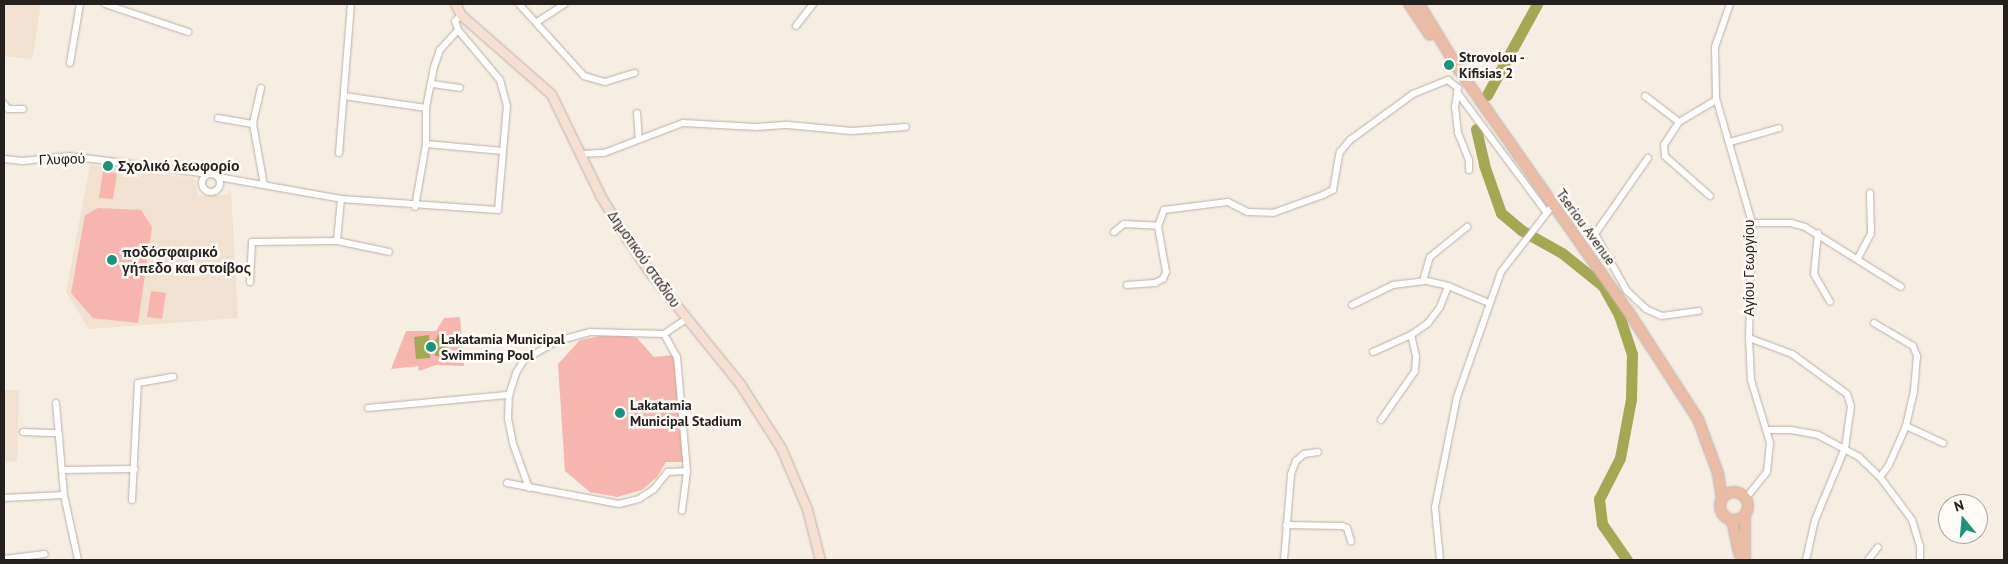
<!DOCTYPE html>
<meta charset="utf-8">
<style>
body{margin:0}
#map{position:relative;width:2008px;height:564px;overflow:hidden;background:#f6ede3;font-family:"PT Sans",sans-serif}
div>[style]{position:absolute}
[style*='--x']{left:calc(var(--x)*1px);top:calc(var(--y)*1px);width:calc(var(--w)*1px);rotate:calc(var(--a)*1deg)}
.built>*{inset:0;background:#f0e1d1}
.green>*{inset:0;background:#f6b5ae}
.water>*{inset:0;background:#a5a852}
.river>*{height:11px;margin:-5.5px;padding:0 5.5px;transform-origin:5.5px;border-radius:5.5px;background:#a5a852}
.roads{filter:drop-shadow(0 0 1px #b9b0a7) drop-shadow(0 0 1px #b9b0a7)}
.street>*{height:6px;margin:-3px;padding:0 3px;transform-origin:3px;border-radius:3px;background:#fff}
.street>.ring{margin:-3px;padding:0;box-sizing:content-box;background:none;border:6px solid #fff;border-radius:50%}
.secondary>*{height:9px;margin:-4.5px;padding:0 4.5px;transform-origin:4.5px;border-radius:4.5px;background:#f5ded2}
.primary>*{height:10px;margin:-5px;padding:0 5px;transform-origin:5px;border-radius:5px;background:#ebbca5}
.primary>.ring{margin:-5px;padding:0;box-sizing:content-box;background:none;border:10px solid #ebbca5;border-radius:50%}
.dots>*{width:14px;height:14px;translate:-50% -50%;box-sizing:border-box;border:2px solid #fffbf7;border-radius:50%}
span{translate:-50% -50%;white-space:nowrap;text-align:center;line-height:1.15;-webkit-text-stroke:5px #fffbf7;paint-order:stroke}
.poi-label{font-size:14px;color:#23201d;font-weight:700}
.left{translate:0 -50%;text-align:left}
.street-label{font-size:14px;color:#23201d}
.frame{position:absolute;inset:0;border:5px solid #23201d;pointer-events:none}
.north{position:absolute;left:1938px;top:494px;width:50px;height:50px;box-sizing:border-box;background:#fffbf7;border:1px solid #a7a3a0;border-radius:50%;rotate:343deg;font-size:14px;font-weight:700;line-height:20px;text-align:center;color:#23201d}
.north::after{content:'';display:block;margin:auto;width:18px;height:22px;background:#18947c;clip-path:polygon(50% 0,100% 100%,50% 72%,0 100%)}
</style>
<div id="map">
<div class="built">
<i style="clip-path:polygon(4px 4px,41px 4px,32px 59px,4px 56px)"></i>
<i style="clip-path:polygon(90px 165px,191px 178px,196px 180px,198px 196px,226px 195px,231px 191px,238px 318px,89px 329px,66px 292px)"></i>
<i style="clip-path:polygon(4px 390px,19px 390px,17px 462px,4px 461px)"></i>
</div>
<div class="green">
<i style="clip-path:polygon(103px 171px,117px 173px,113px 199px,99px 198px)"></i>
<i style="clip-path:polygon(98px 208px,141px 210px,152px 227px,138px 323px,93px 318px,71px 293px,85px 215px)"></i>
<i style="clip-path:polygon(151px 291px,166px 293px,162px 319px,147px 317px)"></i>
<i style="clip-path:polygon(460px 317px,464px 366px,436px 365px,419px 371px,418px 366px,391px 369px,406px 331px,436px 331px,444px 318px)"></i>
<i style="clip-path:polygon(611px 334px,637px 338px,654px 357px,674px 355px,684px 462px,666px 462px,657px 477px,642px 490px,617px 497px,590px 492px,565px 471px,558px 364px,580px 340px)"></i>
</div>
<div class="water">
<i style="clip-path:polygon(439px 334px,447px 340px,448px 355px,435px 356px,435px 341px)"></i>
<i style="clip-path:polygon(429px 335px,430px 358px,416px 359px,414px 337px)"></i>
</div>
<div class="river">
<i style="--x:1487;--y:95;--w:104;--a:-61.2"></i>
<i style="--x:1476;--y:129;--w:37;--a:77"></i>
<i style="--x:1484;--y:165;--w:51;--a:70.5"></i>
<i style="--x:1501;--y:213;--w:26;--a:40"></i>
<i style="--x:1521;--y:230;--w:47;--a:29.3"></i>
<i style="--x:1562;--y:253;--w:53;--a:38.8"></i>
<i style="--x:1603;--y:286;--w:33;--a:61"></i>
<i style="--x:1619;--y:315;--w:41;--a:71.6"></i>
<i style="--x:1632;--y:354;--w:45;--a:91.3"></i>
<i style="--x:1631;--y:399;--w:60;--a:100.6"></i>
<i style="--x:1620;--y:458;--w:46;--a:117.1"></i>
<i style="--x:1599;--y:499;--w:25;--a:83"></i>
<i style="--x:1602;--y:524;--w:44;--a:55.2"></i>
</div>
<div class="roads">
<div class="street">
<i style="--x:105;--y:4;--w:88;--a:18.6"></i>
<i style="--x:519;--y:4;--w:97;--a:47.9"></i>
<i style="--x:584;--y:76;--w:22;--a:16"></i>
<i style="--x:605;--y:82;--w:31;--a:-17"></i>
<i style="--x:1730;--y:4;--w:46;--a:109.2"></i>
<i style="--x:1715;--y:47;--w:51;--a:88.9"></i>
<i style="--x:1716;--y:98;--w:130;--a:73.9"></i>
<i style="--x:1752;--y:223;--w:115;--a:91.5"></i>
<i style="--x:1749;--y:338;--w:42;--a:87.3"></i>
<i style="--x:1751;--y:380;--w:66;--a:73.2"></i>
<i style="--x:1770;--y:443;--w:29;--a:96"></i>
<i style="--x:1767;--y:472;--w:33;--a:129"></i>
<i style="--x:537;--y:22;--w:33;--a:-33"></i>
<i style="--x:796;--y:26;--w:28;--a:-52"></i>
<i style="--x:70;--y:63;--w:60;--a:-80.4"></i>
<i style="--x:432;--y:84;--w:28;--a:8"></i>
<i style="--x:261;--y:88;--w:37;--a:103"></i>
<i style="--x:253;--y:124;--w:62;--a:79.8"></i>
<i style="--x:1457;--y:92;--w:149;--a:53.4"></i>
<i style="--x:344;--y:96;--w:83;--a:8.3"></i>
<i style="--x:1645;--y:96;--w:43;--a:37.4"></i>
<i style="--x:4;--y:104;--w:6;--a:51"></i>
<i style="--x:8;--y:109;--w:15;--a:0"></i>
<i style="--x:637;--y:113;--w:26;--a:86"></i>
<i style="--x:218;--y:118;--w:36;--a:10"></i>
<i style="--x:1730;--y:142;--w:51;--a:-15.9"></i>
<i style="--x:426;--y:144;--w:77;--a:5.2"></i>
<i style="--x:339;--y:153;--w:148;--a:-85.4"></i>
<i style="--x:582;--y:154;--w:22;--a:-3"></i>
<i style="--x:604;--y:153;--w:85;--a:-20.8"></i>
<i style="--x:683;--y:123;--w:73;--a:3.1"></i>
<i style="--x:756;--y:127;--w:32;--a:-4"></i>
<i style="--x:788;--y:125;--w:64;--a:5.4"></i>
<i style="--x:852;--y:131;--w:54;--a:-4.2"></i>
<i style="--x:1648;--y:158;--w:93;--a:124.9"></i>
<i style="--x:1595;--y:234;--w:65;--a:60.7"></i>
<i style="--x:1627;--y:291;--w:26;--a:43"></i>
<i style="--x:1646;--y:309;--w:17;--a:24"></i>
<i style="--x:1662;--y:316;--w:37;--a:-8"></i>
<i style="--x:4;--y:159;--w:19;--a:6"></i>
<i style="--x:23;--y:161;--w:46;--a:-6.2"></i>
<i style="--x:69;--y:156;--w:141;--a:7.3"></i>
<i class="ring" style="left:202px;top:174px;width:12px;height:12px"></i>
<i style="--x:218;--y:177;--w:125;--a:10.1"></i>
<i style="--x:341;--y:199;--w:157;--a:4"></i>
<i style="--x:498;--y:210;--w:104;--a:-85.1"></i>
<i style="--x:507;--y:106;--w:27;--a:-105"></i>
<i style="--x:500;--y:80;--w:65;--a:-130"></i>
<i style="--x:458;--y:30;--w:9;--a:-108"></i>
<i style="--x:455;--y:21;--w:8;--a:-45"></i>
<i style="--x:1710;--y:196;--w:60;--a:-138.4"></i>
<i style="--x:1665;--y:156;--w:11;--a:-95"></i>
<i style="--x:1664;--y:145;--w:27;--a:-57"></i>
<i style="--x:1679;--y:122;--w:43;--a:-30.7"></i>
<i style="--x:415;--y:207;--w:64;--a:-80.1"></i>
<i style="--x:426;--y:144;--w:36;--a:-90"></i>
<i style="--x:426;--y:108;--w:42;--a:-79"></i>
<i style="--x:434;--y:67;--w:18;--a:-71"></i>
<i style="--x:440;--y:50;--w:27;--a:-48"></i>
<i style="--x:1752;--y:223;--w:39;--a:0"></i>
<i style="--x:1791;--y:223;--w:15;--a:16"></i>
<i style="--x:1805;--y:227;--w:113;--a:32"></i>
<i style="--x:1114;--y:232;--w:13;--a:-39"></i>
<i style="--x:1124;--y:224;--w:34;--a:3"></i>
<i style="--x:1818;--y:233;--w:41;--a:95.6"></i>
<i style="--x:1814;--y:274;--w:32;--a:60"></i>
<i style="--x:337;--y:241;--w:42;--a:-84.6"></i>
<i style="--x:1858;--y:258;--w:27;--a:-62"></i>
<i style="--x:1871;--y:234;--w:41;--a:-91.4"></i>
<i style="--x:1423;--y:281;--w:25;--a:-74"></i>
<i style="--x:1430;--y:257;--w:48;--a:-39"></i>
<i style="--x:250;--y:282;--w:40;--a:-87.1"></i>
<i style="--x:252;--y:242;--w:85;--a:-0.7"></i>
<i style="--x:337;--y:241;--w:53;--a:11.9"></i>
<i style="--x:1127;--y:285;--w:28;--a:-4"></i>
<i style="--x:1155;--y:283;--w:9;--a:-27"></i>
<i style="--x:1163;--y:279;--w:8;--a:-67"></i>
<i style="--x:1166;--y:272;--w:47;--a:-99.9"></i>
<i style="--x:1158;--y:226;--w:17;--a:-69"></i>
<i style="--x:1164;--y:210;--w:64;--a:-7.1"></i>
<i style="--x:1228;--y:202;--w:22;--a:27"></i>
<i style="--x:1248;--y:212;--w:25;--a:2"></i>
<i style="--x:1273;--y:213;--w:53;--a:-19.8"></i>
<i style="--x:1323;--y:195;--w:11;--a:-27"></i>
<i style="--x:1333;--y:190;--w:39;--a:-80"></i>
<i style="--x:1340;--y:152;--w:16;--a:-50"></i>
<i style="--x:1350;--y:140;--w:78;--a:-36.1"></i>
<i style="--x:1413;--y:94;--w:38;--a:-22"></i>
<i style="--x:1448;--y:80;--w:13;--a:39"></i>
<i style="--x:1458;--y:88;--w:19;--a:99"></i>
<i style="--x:1455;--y:107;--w:26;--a:83"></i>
<i style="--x:1458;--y:133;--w:29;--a:68"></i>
<i style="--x:1469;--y:160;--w:10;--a:90"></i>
<i style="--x:1352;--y:305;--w:46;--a:-26"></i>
<i style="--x:1393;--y:285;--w:34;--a:-7"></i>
<i style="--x:1427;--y:281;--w:22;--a:13"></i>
<i style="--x:1448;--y:286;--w:44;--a:22.5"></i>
<i style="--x:1874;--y:323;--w:45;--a:30.5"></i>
<i style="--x:1913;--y:346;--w:11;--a:68"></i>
<i style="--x:1917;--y:356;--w:35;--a:95"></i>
<i style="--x:1914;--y:391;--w:36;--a:103"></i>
<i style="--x:1906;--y:426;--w:43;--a:113.6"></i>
<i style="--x:1889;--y:465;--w:15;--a:127"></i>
<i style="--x:664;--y:334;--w:26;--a:61"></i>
<i style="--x:677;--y:357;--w:114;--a:85"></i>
<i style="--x:687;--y:471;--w:40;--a:97.1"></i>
<i style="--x:1749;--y:338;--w:46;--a:20.4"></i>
<i style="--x:1792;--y:354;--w:68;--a:36"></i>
<i style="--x:1847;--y:394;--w:13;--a:72"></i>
<i style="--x:1851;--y:406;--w:42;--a:98.1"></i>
<i style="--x:1845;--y:448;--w:78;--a:112.6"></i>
<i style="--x:1815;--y:520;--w:41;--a:102.7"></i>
<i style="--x:1373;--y:352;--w:42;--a:-24.1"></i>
<i style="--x:1411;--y:335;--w:21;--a:-35"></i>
<i style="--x:1428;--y:323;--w:20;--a:-53"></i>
<i style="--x:1440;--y:307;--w:22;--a:-69"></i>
<i style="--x:56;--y:403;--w:92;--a:85"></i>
<i style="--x:64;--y:495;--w:66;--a:77.8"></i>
<i style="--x:368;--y:408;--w:142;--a:-5.3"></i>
<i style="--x:1381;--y:420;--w:60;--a:-55.2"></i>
<i style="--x:1415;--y:371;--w:15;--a:-86"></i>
<i style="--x:1416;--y:356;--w:22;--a:-103"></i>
<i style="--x:1906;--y:426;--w:41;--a:24.7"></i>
<i style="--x:1767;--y:430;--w:24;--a:0"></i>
<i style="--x:1791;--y:430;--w:27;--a:10"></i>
<i style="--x:1818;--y:435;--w:47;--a:28.2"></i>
<i style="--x:1859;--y:457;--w:29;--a:44"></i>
<i style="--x:1880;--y:477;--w:54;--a:53.3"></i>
<i style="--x:1912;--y:520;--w:27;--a:73"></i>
<i style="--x:1920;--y:546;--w:14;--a:90"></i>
<i style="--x:23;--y:432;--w:35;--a:2"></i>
<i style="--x:62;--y:470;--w:73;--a:-0.8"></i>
<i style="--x:507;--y:483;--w:114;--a:10.6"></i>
<i style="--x:619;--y:504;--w:21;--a:-14"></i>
<i style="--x:639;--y:499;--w:18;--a:-34"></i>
<i style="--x:654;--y:489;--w:22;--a:-51"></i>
<i style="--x:668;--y:472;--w:19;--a:-3"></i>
<i style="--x:529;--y:488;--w:47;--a:-110"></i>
<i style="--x:513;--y:444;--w:25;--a:-101"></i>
<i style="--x:508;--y:419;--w:24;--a:-88"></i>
<i style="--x:509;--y:395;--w:23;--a:-72"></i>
<i style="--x:516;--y:373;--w:15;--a:-58"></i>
<i style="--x:524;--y:360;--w:38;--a:-30"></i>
<i style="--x:557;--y:341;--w:34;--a:-15"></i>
<i style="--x:590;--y:332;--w:74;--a:1.5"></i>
<i style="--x:664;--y:334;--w:27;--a:-34"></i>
<i style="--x:4;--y:498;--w:60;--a:-2.9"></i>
<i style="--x:132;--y:500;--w:117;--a:-87.1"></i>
<i style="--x:138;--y:383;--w:36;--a:-10"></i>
<i style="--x:1286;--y:525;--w:56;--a:1"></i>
<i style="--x:1342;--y:526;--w:5;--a:22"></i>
<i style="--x:1347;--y:528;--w:14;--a:73"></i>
<i style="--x:4;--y:559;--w:41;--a:-7"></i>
<i style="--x:1284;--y:560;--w:86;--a:-85.3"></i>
<i style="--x:1291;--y:474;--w:14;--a:-69"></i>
<i style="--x:1296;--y:461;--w:11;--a:-41"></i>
<i style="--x:1304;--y:454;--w:14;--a:-8"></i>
<i style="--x:1440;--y:560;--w:53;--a:-95.4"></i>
<i style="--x:1435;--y:507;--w:112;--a:-78.7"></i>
<i style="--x:1457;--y:397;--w:133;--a:-70.6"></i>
<i style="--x:1501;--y:272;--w:85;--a:-52.2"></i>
<i style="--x:1868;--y:560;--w:16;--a:-52"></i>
</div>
<div class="secondary">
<i style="--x:455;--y:4;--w:13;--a:61"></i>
<i style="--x:461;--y:15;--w:120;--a:41.3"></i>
<i style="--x:551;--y:94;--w:114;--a:64.1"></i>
<i style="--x:601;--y:197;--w:49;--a:58.2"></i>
<i style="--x:627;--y:239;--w:42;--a:55.6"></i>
<i style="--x:651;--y:274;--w:141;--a:51"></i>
<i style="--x:740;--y:384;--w:76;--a:57.4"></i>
<i style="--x:781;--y:448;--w:66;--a:66.9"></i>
<i style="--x:807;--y:509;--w:53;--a:75.7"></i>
</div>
<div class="primary">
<i style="--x:1409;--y:4;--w:37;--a:56"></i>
<i style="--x:1419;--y:4;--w:77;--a:58.8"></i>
<i style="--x:1459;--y:70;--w:294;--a:55"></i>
<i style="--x:1628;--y:311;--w:129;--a:57.1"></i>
<i style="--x:1698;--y:419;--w:58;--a:69.7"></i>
<i style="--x:1718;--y:473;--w:26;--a:81"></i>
<i class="ring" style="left:1720px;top:492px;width:18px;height:18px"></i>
<i style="--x:1745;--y:515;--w:45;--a:90"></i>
<i style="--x:1732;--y:520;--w:35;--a:78"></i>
</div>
</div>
<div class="dots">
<i style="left:1449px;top:65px;background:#18947c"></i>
<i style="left:108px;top:166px;background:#18947c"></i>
<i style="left:112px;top:260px;background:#18947c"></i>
<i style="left:431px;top:347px;background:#18947c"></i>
<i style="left:620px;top:413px;background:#18947c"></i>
</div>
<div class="poi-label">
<span class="left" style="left:1459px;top:65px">Strovolou -<br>Kifisias 2</span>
<span class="left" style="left:118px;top:166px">Σχολικό λεωφορίο</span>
<span class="left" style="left:122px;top:260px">ποδόσφαιρικό<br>γήπεδο και στοίβος</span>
<span class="left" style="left:441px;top:347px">Lakatamia Municipal<br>Swimming Pool</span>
<span class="left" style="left:630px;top:413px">Lakatamia<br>Municipal Stadium</span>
</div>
<div class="street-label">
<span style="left:62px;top:159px;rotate:-2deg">Γλυφού</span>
<span style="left:1586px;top:227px;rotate:54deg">Tseriou Avenue</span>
<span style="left:644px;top:259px;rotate:55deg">Δημοτικού σταδίου</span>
<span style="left:1749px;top:268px;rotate:-90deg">Αγίου Γεωργίου</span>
</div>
<div class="frame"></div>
<div class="north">N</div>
</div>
